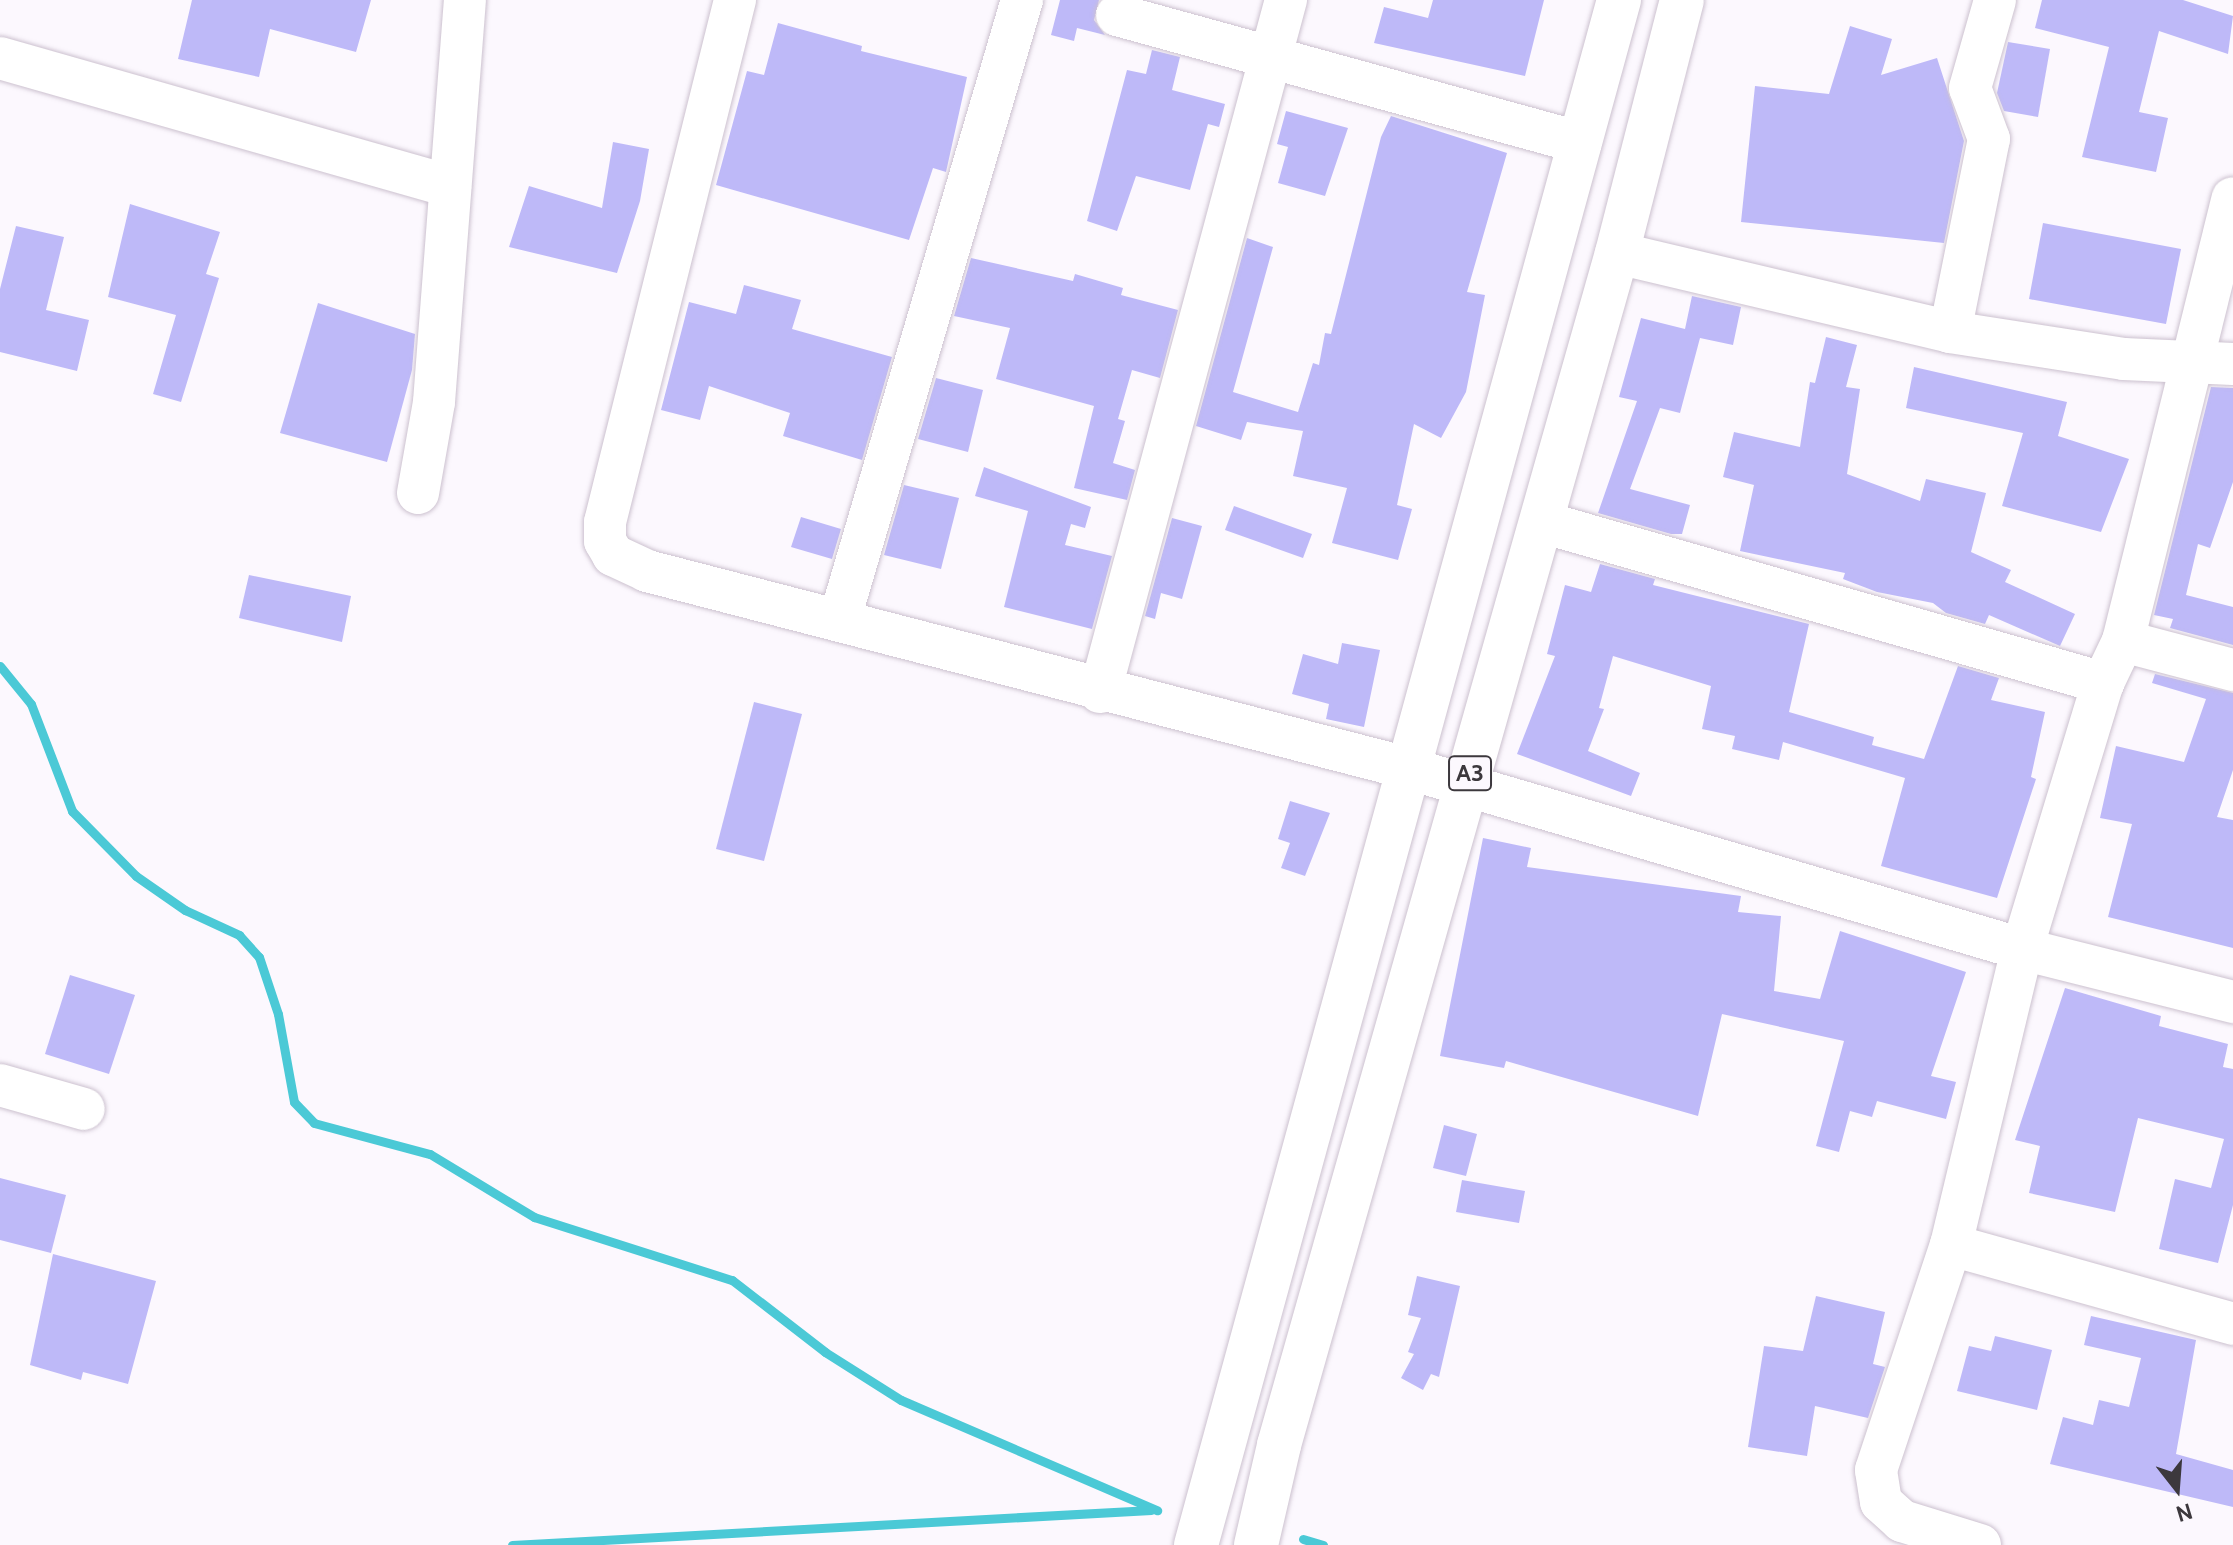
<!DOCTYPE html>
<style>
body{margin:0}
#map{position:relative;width:2233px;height:1545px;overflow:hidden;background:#fcf8fe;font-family:Cabin,sans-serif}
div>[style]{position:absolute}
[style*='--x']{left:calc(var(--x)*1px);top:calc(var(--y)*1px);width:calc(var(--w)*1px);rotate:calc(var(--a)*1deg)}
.stream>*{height:9px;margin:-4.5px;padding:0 4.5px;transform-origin:4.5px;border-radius:4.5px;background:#4bc9d6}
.building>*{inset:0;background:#beb9f8}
.roads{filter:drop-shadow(0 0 2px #ccc1cf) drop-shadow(0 0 2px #ccc1cf)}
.minor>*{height:42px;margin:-21px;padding:0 21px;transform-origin:21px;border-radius:21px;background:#fff}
.highway>*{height:44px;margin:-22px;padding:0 22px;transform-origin:22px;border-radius:22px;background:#fff}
span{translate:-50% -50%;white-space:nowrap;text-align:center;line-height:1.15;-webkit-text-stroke:8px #fcf8fe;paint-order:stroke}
.shield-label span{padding:2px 6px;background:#fcf8fe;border:2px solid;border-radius:6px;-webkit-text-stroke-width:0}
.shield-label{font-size:24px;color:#3c383d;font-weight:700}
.north{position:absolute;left:2137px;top:1449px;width:80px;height:80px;-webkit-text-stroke:6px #fcf8fe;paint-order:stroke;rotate:163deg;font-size:22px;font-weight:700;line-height:32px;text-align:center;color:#3c383d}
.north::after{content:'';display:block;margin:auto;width:28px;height:36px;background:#3c383d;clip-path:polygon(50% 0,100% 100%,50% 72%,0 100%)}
</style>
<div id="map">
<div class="stream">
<i style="--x:0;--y:666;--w:49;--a:50.8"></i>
<i style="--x:31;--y:704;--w:115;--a:69"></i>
<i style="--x:72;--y:811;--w:91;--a:45.4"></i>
<i style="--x:136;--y:876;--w:60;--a:34.8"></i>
<i style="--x:185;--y:910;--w:60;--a:24.8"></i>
<i style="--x:239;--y:935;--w:30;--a:48"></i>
<i style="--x:259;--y:957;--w:60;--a:71.6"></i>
<i style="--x:278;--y:1014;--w:89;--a:79.7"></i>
<i style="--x:294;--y:1102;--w:29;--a:46"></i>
<i style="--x:314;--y:1123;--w:120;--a:15"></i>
<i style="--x:430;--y:1154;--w:122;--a:31.2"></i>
<i style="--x:534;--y:1217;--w:208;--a:17.7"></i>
<i style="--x:732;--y:1280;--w:118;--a:37.7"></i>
<i style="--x:825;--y:1352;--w:90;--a:32.3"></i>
<i style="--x:901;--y:1400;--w:279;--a:23.3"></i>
<i style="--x:1303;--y:1539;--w:21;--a:17"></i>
<i style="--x:512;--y:1545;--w:640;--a:-3.14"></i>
</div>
<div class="building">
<i style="clip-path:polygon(192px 0,371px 0,356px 52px,270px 29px,259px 77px,178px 59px)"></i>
<i style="clip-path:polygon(1060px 0,1099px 0,1094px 20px,1105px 35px,1077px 28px,1074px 41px,1051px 35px)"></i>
<i style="clip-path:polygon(1433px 0,1544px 0,1525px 76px,1374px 43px,1384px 7px,1428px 18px)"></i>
<i style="clip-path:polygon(2042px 0,2183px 0,2233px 16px,2228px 54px,2159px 31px,2139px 112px,2168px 118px,2156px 172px,2082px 157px,2109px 47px,2035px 28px)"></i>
<i style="clip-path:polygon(778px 23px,862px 46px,861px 51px,967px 77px,946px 172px,933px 168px,909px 240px,716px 185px,747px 71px,764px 75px)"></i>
<i style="clip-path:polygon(1850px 26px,1892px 39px,1881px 75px,1937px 58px,1964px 141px,1944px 243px,1741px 222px,1755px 86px,1829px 94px)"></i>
<i style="clip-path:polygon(2008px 42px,2050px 49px,2038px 117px,2004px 111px,1997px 93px)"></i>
<i style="clip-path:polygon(1152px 50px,1180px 57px,1172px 90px,1225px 104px,1219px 127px,1208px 124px,1190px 190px,1136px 176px,1117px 231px,1087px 221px,1127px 70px,1146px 74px)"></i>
<i style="clip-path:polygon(1286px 111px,1348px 128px,1325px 196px,1278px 183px,1288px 147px,1277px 144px)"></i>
<i style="clip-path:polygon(1391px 116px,1507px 153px,1467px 292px,1485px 295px,1466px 392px,1441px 438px,1414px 424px,1397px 505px,1412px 509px,1398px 560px,1332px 543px,1347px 488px,1293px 476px,1303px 431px,1247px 422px,1241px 440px,1196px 426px,1247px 238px,1273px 247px,1233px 392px,1298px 412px,1313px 363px,1319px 365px,1325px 333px,1331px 334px,1381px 137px)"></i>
<i style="clip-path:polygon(613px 142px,649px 149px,640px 201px,617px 273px,509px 247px,529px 186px,602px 208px)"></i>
<i style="clip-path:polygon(130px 204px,220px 232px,206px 274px,219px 278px,181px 402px,153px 394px,176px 315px,108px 297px)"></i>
<i style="clip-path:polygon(2043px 223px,2181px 249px,2166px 324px,2029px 299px)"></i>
<i style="clip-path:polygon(16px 226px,64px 237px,46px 310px,89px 320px,77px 371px,0 352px,0 289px)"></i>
<i style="clip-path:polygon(971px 258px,1073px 281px,1075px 274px,1123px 288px,1121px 295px,1178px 310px,1160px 378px,1132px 370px,1118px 419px,1125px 421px,1113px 463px,1135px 470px,1127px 500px,1074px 488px,1094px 406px,996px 379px,1010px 328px,954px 316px)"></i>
<i style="clip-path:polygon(744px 285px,801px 300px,792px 329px,892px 357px,862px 460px,783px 436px,790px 413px,709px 386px,700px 420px,661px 410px,689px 302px,736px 314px)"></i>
<i style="clip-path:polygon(1692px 296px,1741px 307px,1733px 345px,1700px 338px,1680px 413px,1660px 408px,1630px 489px,1690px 505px,1682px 534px,1671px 534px,1598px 513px,1637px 401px,1619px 397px,1641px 318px,1685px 329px)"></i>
<i style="clip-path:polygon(318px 303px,415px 334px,412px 370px,387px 462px,280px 433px)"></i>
<i style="clip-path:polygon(1826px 337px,1857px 345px,1846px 387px,1860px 389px,1847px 474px,1920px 501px,1926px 479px,1986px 493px,1971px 552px,2011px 570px,2005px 582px,2075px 614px,2060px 646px,1989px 615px,1985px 624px,1946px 613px,1933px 603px,1877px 592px,1843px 579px,1845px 573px,1740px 551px,1754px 485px,1723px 477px,1734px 432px,1800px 447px,1810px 382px,1815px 383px)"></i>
<i style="clip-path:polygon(1914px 367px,2067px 402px,2058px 436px,2129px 459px,2101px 532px,2002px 506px,2023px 433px,1906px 408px)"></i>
<i style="clip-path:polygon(936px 378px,983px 390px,968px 452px,918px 439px)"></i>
<i style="clip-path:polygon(2211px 387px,2233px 388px,2233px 482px,2210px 548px,2198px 544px,2186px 595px,2233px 607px,2233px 645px,2170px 628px,2173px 619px,2154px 615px)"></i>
<i style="clip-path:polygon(984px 467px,1091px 507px,1085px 528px,1071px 524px,1065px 545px,1112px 556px,1092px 629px,1004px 607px,1028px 511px,975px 496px)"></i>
<i style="clip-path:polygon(904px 485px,959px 498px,941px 569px,884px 555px)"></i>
<i style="clip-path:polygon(1234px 506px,1312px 534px,1303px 558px,1225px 530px)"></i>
<i style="clip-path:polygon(801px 517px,841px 529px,832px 559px,791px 547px)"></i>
<i style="clip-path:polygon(1172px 518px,1202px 526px,1182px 599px,1161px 593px,1155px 619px,1145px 616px)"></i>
<i style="clip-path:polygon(1600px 564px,1655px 579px,1653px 585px,1809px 624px,1789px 712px,1874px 737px,1872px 745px,1924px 759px,1958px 666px,1999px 678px,1991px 700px,2045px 712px,2031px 777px,2036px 779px,1997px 898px,1881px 866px,1905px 778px,1783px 742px,1779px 760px,1732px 749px,1735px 736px,1702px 729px,1711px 686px,1613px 656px,1599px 708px,1604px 709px,1588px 751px,1640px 773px,1631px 796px,1517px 754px,1555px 656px,1547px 654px,1565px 585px,1591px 592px)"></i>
<i style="clip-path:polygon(249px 575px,351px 596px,342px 642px,239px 618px)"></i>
<i style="clip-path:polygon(1342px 643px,1380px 650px,1364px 727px,1326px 719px,1329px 704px,1292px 694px,1303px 654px,1338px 664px)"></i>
<i style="clip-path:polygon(2155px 674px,2233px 693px,2233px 770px,2217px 817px,2233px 820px,2233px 948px,2108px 917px,2132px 824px,2100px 818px,2116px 746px,2184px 762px,2206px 699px,2152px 683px)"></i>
<i style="clip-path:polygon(754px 702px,802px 714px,764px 861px,716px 849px)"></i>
<i style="clip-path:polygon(1290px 801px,1330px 813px,1305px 876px,1281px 868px,1290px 843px,1278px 839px)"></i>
<i style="clip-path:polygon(1483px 838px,1531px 848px,1527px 867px,1741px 896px,1738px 912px,1781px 916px,1774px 991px,1820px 999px,1840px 931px,1966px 972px,1931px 1076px,1956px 1082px,1946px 1119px,1877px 1101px,1872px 1117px,1850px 1111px,1839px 1152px,1816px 1146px,1844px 1041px,1722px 1014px,1698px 1116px,1506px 1061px,1504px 1068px,1440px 1056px)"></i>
<i style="clip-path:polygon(70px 975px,135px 995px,109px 1074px,45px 1054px)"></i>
<i style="clip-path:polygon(2065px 988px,2161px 1016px,2159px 1026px,2228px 1044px,2223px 1067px,2233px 1069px,2233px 1205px,2218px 1263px,2159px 1249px,2175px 1179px,2211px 1188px,2224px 1139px,2138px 1118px,2115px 1212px,2029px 1193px,2040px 1146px,2015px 1140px)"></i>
<i style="clip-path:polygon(1444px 1125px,1477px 1134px,1466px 1176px,1433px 1168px)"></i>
<i style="clip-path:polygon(0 1178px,66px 1195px,51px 1253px,0 1240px)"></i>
<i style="clip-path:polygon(1462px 1180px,1525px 1191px,1519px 1223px,1456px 1212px)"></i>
<i style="clip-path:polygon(53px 1254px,156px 1281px,128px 1384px,83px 1372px,81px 1380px,30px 1365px)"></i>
<i style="clip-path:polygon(1417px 1276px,1460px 1286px,1439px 1377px,1431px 1374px,1423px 1390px,1401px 1378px,1414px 1354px,1408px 1352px,1421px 1318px,1408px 1315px)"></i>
<i style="clip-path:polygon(1816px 1296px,1885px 1312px,1873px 1364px,1885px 1367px,1868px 1418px,1815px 1406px,1807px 1456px,1748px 1447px,1764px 1346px,1803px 1351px)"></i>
<i style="clip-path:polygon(2091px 1316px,2196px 1340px,2176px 1454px,2233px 1470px,2233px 1507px,2050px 1464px,2063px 1417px,2093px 1425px,2099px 1400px,2129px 1407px,2141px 1358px,2084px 1345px)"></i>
<i style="clip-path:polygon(1995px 1336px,2052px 1350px,2037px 1410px,1957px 1391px,1969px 1346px,1991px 1351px)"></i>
</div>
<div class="roads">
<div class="minor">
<i style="--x:735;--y:0;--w:538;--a:103.98"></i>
<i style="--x:605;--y:522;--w:19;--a:90"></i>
<i style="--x:605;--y:541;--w:16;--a:60"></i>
<i style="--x:613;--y:555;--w:38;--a:25"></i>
<i style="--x:647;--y:571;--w:785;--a:14.53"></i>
<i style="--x:1407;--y:768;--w:641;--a:16.4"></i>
<i style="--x:2022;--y:949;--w:218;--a:14.1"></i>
<i style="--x:1117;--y:15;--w:481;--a:15.4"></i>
<i style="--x:0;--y:58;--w:468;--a:15.9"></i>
<i style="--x:1617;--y:253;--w:342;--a:13.3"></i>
<i style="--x:1950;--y:332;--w:176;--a:8.8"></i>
<i style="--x:2124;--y:359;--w:109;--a:2.6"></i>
<i style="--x:1950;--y:332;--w:197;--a:-78.6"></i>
<i style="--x:1989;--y:139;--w:54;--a:-110.4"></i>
<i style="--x:1970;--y:88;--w:91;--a:-74.1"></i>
<i style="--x:418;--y:493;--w:92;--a:-80"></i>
<i style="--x:434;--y:402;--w:403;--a:-85.6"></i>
<i style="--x:1542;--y:522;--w:584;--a:16.01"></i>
<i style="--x:840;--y:618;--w:644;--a:-73.59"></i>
<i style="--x:2123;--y:641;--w:114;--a:14.8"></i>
<i style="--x:1100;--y:692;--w:717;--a:-74.96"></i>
<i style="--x:0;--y:1085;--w:87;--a:15.9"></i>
<i style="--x:1951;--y:1245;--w:293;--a:15.6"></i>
<i style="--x:1980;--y:1545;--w:82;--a:-162.9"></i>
<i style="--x:1902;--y:1521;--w:28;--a:-138"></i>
<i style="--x:1881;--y:1502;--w:32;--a:-99"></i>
<i style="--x:1876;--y:1470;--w:237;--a:-71.6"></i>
<i style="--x:1951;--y:1245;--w:304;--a:-76.5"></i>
<i style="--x:2022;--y:949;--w:278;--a:-73.1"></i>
<i style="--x:2103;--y:683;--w:47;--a:-64.5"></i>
<i style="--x:2123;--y:641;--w:456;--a:-76.1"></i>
</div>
<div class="highway">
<i style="--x:1196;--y:1545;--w:1602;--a:-74.69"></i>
<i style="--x:1256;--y:1545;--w:103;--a:-77"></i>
<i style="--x:1279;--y:1445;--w:1239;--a:-74.17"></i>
<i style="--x:1617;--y:253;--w:261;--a:-75.6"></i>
</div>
</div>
<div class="shield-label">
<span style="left:1470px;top:773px">A3</span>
</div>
<div class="north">N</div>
</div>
